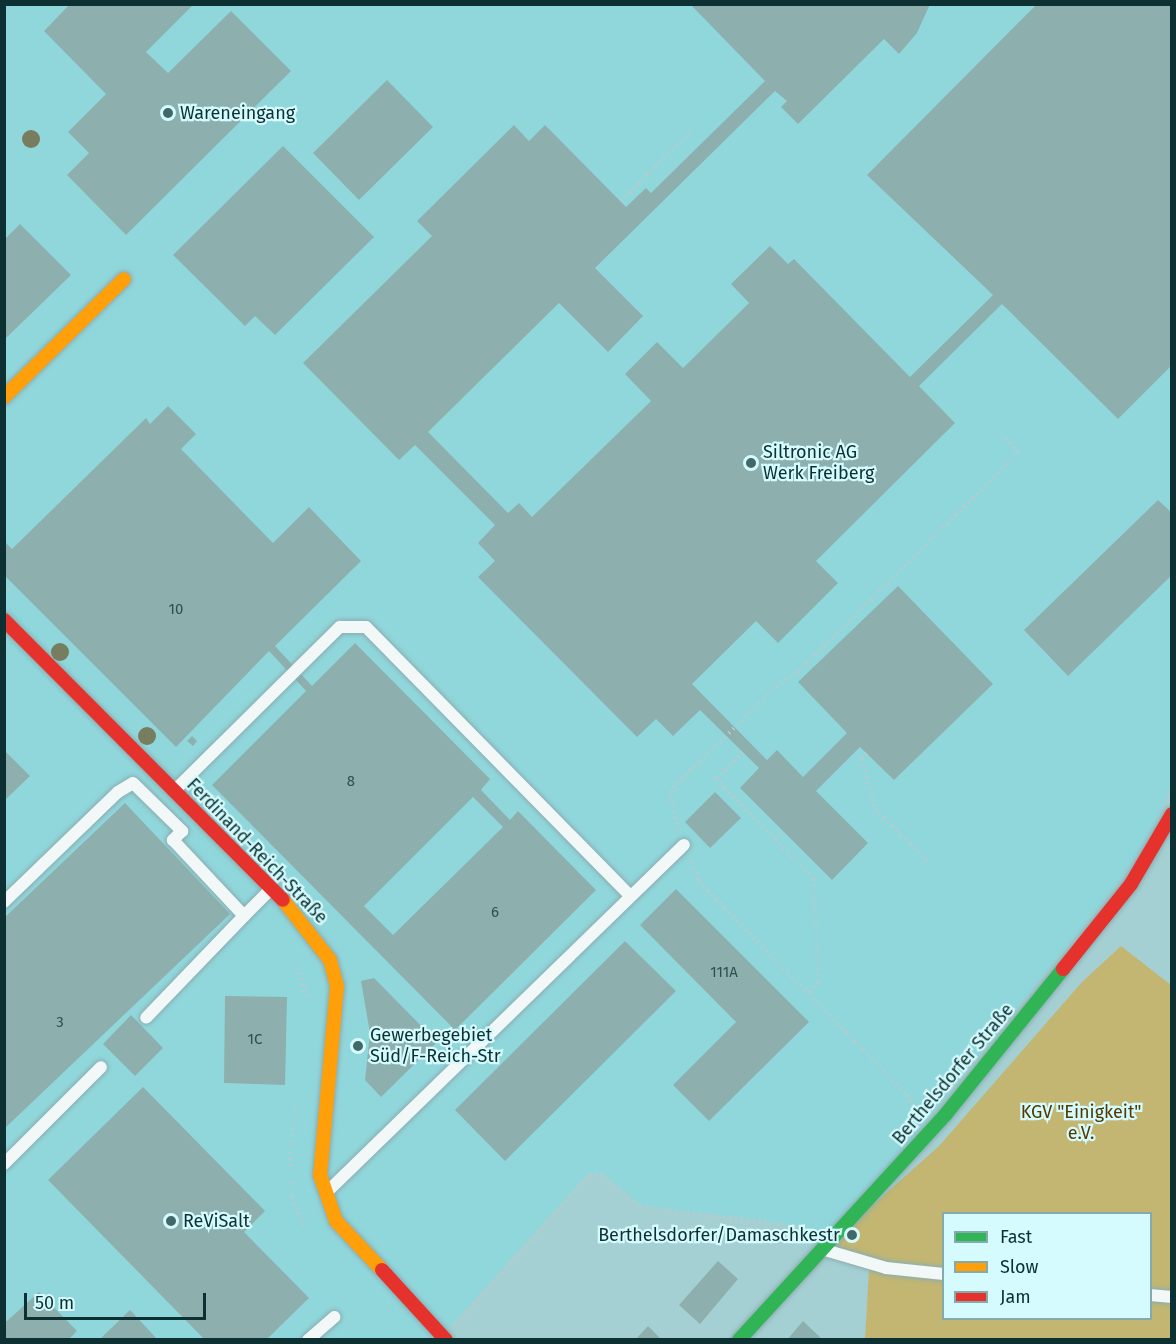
<!DOCTYPE html>
<meta charset="utf-8">
<style>
body{margin:0}
#map{position:relative;width:1176px;height:1344px;overflow:hidden;background:#a5d0d3;font-family:"Fira Sans",sans-serif}
div>[style]{position:absolute}
[style*='--x']{left:calc(var(--x)*1px);top:calc(var(--y)*1px);width:calc(var(--w)*1px);rotate:calc(var(--a)*1deg)}
.built>*{inset:0;background:#90d7dc}
.green>*{inset:0;background:#c2b672}
.building>*{inset:0;background:#8db0ae}
.path>*{height:4px;margin-top:-2px;transform-origin:0;background:repeating-linear-gradient(90deg,#bcc9ca 0 1.5px,transparent 0 6px)}
.roads{filter:drop-shadow(0 0 2px #8aadb0) drop-shadow(0 0 2px #8aadb0)}
.lane>*{height:12px;margin:-6px;padding:0 6px;transform-origin:6px;border-radius:6px;background:#f2f8f8}
.fast>*{height:14px;margin:-7px;padding:0 7px;transform-origin:7px;border-radius:7px;background:#30b455}
.slow>*{height:14px;margin:-7px;padding:0 7px;transform-origin:7px;border-radius:7px;background:#ff9f0a}
.jam>*{height:14px;margin:-7px;padding:0 7px;transform-origin:7px;border-radius:7px;background:#e5322d}
.trees>*{width:18px;height:18px;margin:-9px;border-radius:50%;background:#787d5f}
.dots>*{width:16px;height:16px;translate:-50% -50%;box-sizing:border-box;border:3px solid #d5fbfe;border-radius:50%}
span{translate:-50% -50%;white-space:nowrap;text-align:center;line-height:1.15;-webkit-text-stroke:4.5px #d5fbfe;paint-order:stroke}
.number-label{font-size:15px;color:#2d5051}
.number-label span{-webkit-text-stroke-width:0}
.poi-label{font-size:18px;color:#0d3032}
.left{translate:0 -50%;text-align:left}
.right{translate:-100% -50%;text-align:right}
.street-label{font-size:18px;color:#0d3032}
.park-label{font-size:18px;color:#533900}
.frame{position:absolute;inset:0;border:6px solid #0d3032;pointer-events:none}
.legend{position:absolute;left:942px;top:1212px;width:210px;height:108px;box-sizing:border-box;background:#d5fbfe;border:2px solid #85aaac;margin:0;padding:8px 10px;list-style:none;font-size:18px;color:#0d3032}
.legend li{display:flex;align-items:center;gap:12px;height:30px}
.legend b{width:30px;border:2px solid #85aaac}
.scale{position:absolute;left:24px;top:1293px;width:182px;height:27px;box-sizing:border-box;border:3px solid #0d3032;border-top:0;padding-left:8px;font-size:18px;line-height:21px;white-space:nowrap;color:#0d3032;-webkit-text-stroke:4px #d5fbfe;paint-order:stroke}
</style>
<div id="map">
<div class="built">
<i style="clip-path:polygon(5px 5px,1171px 5px,1171px 785px,1156px 823px,1119px 882px,822px 1250px,804px 1227px,640px 1206px,601px 1174px,589px 1174px,439px 1339px,5px 1340px)"></i>
</div>
<div class="green">
<i style="clip-path:polygon(evenodd,1121px 946px,1171px 985px,1171px 1339px,865px 1339px,869px 1269px,822px 1250px,939px 1146px,1082px 982px,1121px 946px,944px 1214px,1150px 1214px,1150px 1318px,944px 1318px,944px 1214px)"></i>
</div>
<div class="building">
<i style="clip-path:polygon(70px 4px,194px 4px,146px 52px,168px 73px,231px 11px,291px 71px,126px 235px,67px 175px,89px 153px,68px 132px,106px 94px,44px 31px)"></i>
<i style="clip-path:polygon(690px 4px,930px 4px,917px 33px,899px 54px,884px 39px,798px 124px,781px 107px,787px 101px,775px 91px,595px 268px,643px 316px,608px 352px,559px 303px,428px 432px,508px 513px,519px 503px,532px 517px,651px 401px,625px 374px,657px 342px,683px 368px,749px 303px,731px 284px,770px 246px,788px 264px,794px 259px,910px 377px,993px 295px,867px 175px,1037px 4px,1172px 4px,1172px 365px,1118px 419px,1002px 304px,919px 386px,955px 423px,816px 561px,838px 583px,778px 643px,756px 621px,692px 684px,767px 760px,777px 750px,803px 777px,847px 733px,798px 682px,898px 586px,993px 684px,894px 780px,860px 747px,816px 791px,868px 843px,832px 880px,740px 788px,759px 768px,700px 710px,673px 736px,656px 719px,637px 737px,478px 577px,495px 561px,478px 543px,495px 525px,415px 445px,399px 460px,303px 363px,432px 236px,417px 221px,514px 125px,529px 141px,545px 125px,626px 207px,646px 188px,651px 193px,765px 81px)"></i>
<i style="clip-path:polygon(387px 80px,433px 127px,359px 200px,313px 153px)"></i>
<i style="clip-path:polygon(283px 146px,374px 237px,275px 335px,255px 316px,245px 326px,173px 255px)"></i>
<i style="clip-path:polygon(20px 224px,71px 275px,4px 340px,4px 240px)"></i>
<i style="clip-path:polygon(evenodd,168px 406px,196px 434px,181px 449px,273px 543px,309px 507px,361px 561px,275px 646px,312px 686px,355px 643px,490px 779px,481px 790px,510px 820px,518px 811px,596px 890px,455px 1030px,212px 785px,306px 691px,269px 651px,176px 747px,4px 575px,4px 541px,12px 549px,146px 418px,150px 424px,168px 406px,473px 797px,503px 827px,393px 935px,364px 906px,473px 797px)"></i>
<i style="clip-path:polygon(1158px 500px,1172px 513px,1172px 575px,1068px 676px,1024px 630px)"></i>
<i style="clip-path:polygon(192px 736px,197px 741px,193px 746px,187px 741px)"></i>
<i style="clip-path:polygon(4px 750px,30px 776px,4px 801px)"></i>
<i style="clip-path:polygon(715px 792px,741px 818px,710px 848px,685px 822px)"></i>
<i style="clip-path:polygon(125px 803px,230px 914px,4px 1129px,4px 918px)"></i>
<i style="clip-path:polygon(676px 889px,809px 1022px,709px 1121px,673px 1085px,736px 1022px,640px 925px)"></i>
<i style="clip-path:polygon(625px 941px,676px 991px,505px 1161px,455px 1110px)"></i>
<i style="clip-path:polygon(374px 978px,437px 1042px,381px 1097px,365px 1080px,370px 1033px,361px 981px)"></i>
<i style="clip-path:polygon(225px 996px,287px 997px,285px 1085px,224px 1083px)"></i>
<i style="clip-path:polygon(131px 1015px,163px 1048px,135px 1076px,103px 1044px)"></i>
<i style="clip-path:polygon(143px 1087px,265px 1211px,244px 1232px,309px 1298px,266px 1340px,205px 1340px,48px 1180px)"></i>
<i style="clip-path:polygon(718px 1261px,738px 1279px,700px 1324px,679px 1305px)"></i>
<i style="clip-path:polygon(39px 1292px,77px 1331px,68px 1340px,4px 1340px,4px 1319px,7px 1321px)"></i>
<i style="clip-path:polygon(130px 1310px,158px 1340px,99px 1340px)"></i>
<i style="clip-path:polygon(803px 1321px,823px 1340px,787px 1340px)"></i>
<i style="clip-path:polygon(648px 1326px,662px 1340px,635px 1340px)"></i>
</div>
<div class="path">
<i style="--x:621;--y:201;--w:100;--a:-45.4"></i>
<i style="--x:4;--y:585;--w:11;--a:45"></i>
<i style="--x:743;--y:752;--w:38;--a:135"></i>
<i style="--x:716;--y:779;--w:140;--a:45.6"></i>
<i style="--x:814;--y:879;--w:103;--a:87.2"></i>
<i style="--x:819;--y:982;--w:15;--a:132"></i>
<i style="--x:867;--y:753;--w:8;--a:135"></i>
<i style="--x:861;--y:759;--w:52;--a:74.4"></i>
<i style="--x:875;--y:809;--w:75;--a:45"></i>
<i style="--x:679;--y:830;--w:33;--a:-104"></i>
<i style="--x:671;--y:798;--w:10;--a:-79"></i>
<i style="--x:673;--y:788;--w:150;--a:-44.5"></i>
<i style="--x:780;--y:683;--w:21;--a:-31"></i>
<i style="--x:798;--y:672;--w:312;--a:-44.9"></i>
<i style="--x:1019;--y:452;--w:24;--a:-135"></i>
<i style="--x:775;--y:839;--w:11;--a:-45"></i>
<i style="--x:691;--y:862;--w:22;--a:68"></i>
<i style="--x:699;--y:882;--w:298;--a:45.7"></i>
<i style="--x:907;--y:1095;--w:15;--a:67"></i>
<i style="--x:297;--y:967;--w:32;--a:72"></i>
<i style="--x:290;--y:1166;--w:64;--a:-84.6"></i>
<i style="--x:291;--y:1183;--w:14;--a:90"></i>
<i style="--x:291;--y:1197;--w:35;--a:65"></i>
<i style="--x:462;--y:1318;--w:192;--a:-48.6"></i>
<i style="--x:589;--y:1174;--w:12;--a:-5"></i>
<i style="--x:601;--y:1173;--w:51;--a:40.2"></i>
<i style="--x:640;--y:1206;--w:165;--a:7.3"></i>
<i style="--x:394;--y:1340;--w:12;--a:-14"></i>
</div>
<div class="roads">
<div class="lane">
<i style="--x:175;--y:790;--w:232;--a:-44.7"></i>
<i style="--x:340;--y:627;--w:26;--a:0"></i>
<i style="--x:366;--y:627;--w:377;--a:45.5"></i>
<i style="--x:4;--y:902;--w:158;--a:-44"></i>
<i style="--x:118;--y:792;--w:17;--a:-31"></i>
<i style="--x:133;--y:783;--w:69;--a:44.4"></i>
<i style="--x:182;--y:831;--w:13;--a:135"></i>
<i style="--x:173;--y:840;--w:104;--a:46.9"></i>
<i style="--x:244;--y:916;--w:141;--a:133.9"></i>
<i style="--x:244;--y:916;--w:37;--a:-45"></i>
<i style="--x:4;--y:1164;--w:137;--a:-45"></i>
<i style="--x:329;--y:1190;--w:495;--a:-44.2"></i>
<i style="--x:825;--y:1250;--w:64;--a:16.4"></i>
<i style="--x:886;--y:1268;--w:58;--a:5.9"></i>
<i style="--x:1150;--y:1295;--w:22;--a:5"></i>
<i style="--x:308;--y:1340;--w:35;--a:-41"></i>
</div>
<div class="fast">
<i style="--x:739;--y:1340;--w:306;--a:-47.5"></i>
<i style="--x:946;--y:1114;--w:186;--a:-51.1"></i>
</div>
<div class="slow">
<i style="--x:4;--y:397;--w:168;--a:-44.5"></i>
<i style="--x:283;--y:900;--w:76;--a:51.9"></i>
<i style="--x:330;--y:960;--w:27;--a:75"></i>
<i style="--x:337;--y:986;--w:190;--a:95.1"></i>
<i style="--x:320;--y:1175;--w:49;--a:70.8"></i>
<i style="--x:336;--y:1221;--w:67;--a:46.8"></i>
</div>
<div class="jam">
<i style="--x:4;--y:620;--w:395;--a:45.1"></i>
<i style="--x:1063;--y:969;--w:109;--a:-51.3"></i>
<i style="--x:1131;--y:884;--w:81;--a:-59.6"></i>
<i style="--x:382;--y:1270;--w:95;--a:47.6"></i>
</div>
</div>
<div class="trees">
<i style="left:31px;top:139px"></i>
<i style="left:60px;top:652px"></i>
<i style="left:147px;top:736px"></i>
</div>
<div class="dots">
<i style="left:168px;top:113px;background:#42686a"></i>
<i style="left:751px;top:463px;background:#42686a"></i>
<i style="left:358px;top:1046px;background:#42686a"></i>
<i style="left:171px;top:1221px;background:#42686a"></i>
<i style="left:852px;top:1235px;background:#42686a"></i>
</div>
<div class="number-label">
<span style="left:176px;top:610px">10</span>
<span style="left:351px;top:782px">8</span>
<span style="left:495px;top:913px">6</span>
<span style="left:724px;top:973px">111A</span>
<span style="left:60px;top:1023px">3</span>
<span style="left:255px;top:1040px">1C</span>
</div>
<div class="poi-label">
<span class="left" style="left:180px;top:113px">Wareneingang</span>
<span class="left" style="left:763px;top:463px">Siltronic AG<br>Werk Freiberg</span>
<span class="left" style="left:370px;top:1046px">Gewerbegebiet<br>Süd/F-Reich-Str</span>
<span class="left" style="left:183px;top:1221px">ReViSalt</span>
<span class="right" style="left:840px;top:1235px">Berthelsdorfer/Damaschkestr</span>
</div>
<div class="street-label">
<span style="left:257px;top:851px;rotate:46deg">Ferdinand-Reich-Straße</span>
<span style="left:953px;top:1074px;rotate:-50deg">Berthelsdorfer Straße</span>
</div>
<div class="park-label">
<span style="left:1081px;top:1123px">KGV "Einigkeit"<br>e.V.</span>
</div>
<div class="frame"></div>
<ul class="legend">
<li><b style="height:8px;background:#30b455"></b>Fast</li>
<li><b style="height:8px;background:#ff9f0a"></b>Slow</li>
<li><b style="height:8px;background:#e5322d"></b>Jam</li>
</ul>
<div class="scale">50 m</div>
</div>
